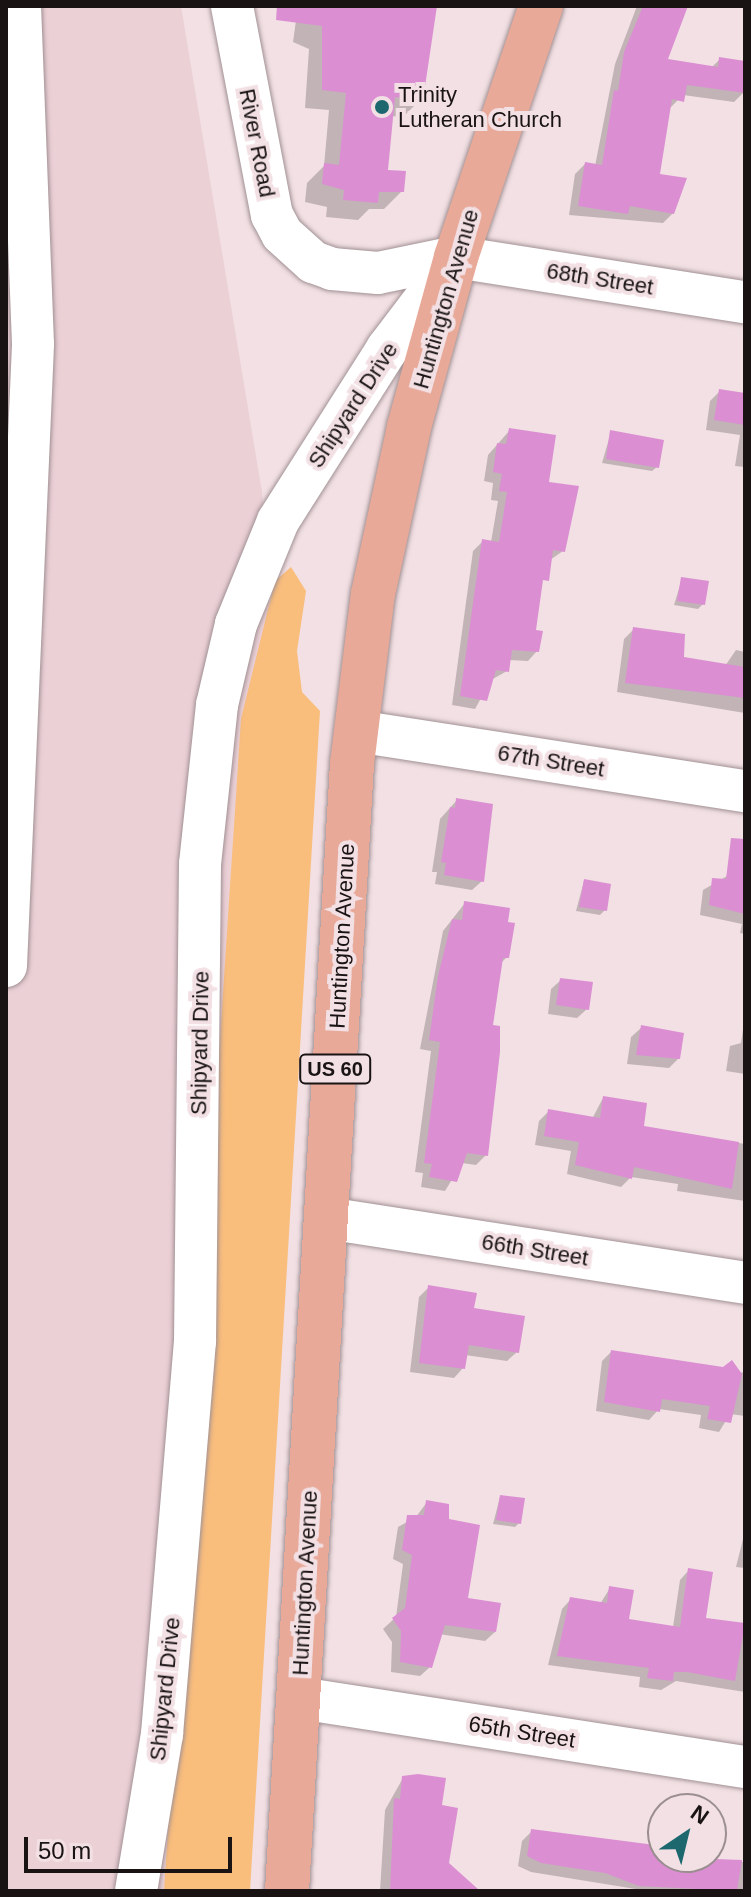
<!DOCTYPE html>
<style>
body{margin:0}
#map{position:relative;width:751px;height:1897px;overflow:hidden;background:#f2e0e4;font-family:Helvetica,sans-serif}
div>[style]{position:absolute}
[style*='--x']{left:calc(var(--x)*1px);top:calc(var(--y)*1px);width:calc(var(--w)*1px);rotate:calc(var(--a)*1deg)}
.built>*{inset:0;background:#ebd0d6}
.green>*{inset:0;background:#f9bd7c}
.shadow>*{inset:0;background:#0003}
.building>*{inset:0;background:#db8fd2}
.roads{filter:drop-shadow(0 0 2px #a19194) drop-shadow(0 0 2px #a19194)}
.minor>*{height:42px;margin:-21px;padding:0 21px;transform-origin:21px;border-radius:21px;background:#fff}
.major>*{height:44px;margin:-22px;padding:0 22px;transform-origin:22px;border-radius:22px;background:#e8a998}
.dots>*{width:22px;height:22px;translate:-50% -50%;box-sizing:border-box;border:4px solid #f2e0e4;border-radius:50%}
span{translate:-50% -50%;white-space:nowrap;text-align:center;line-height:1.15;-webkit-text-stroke:8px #f2e0e4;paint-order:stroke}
.shield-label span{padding:2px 6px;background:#f2e0e4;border:2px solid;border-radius:6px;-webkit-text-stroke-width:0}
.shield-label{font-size:20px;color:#191314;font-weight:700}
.poi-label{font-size:22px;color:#191314}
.left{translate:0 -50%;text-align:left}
.street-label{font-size:22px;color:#191314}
.frame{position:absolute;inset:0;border:8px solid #191314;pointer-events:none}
.north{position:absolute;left:647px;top:1793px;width:80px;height:80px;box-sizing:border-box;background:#f2e0e4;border:2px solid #9b8e91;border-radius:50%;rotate:35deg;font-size:22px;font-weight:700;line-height:32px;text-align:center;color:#191314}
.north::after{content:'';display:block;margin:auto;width:28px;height:36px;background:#1c686e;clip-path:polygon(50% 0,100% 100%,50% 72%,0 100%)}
.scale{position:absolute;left:24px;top:1837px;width:208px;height:36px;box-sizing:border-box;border:4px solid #191314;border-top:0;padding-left:10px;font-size:24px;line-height:28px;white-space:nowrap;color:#191314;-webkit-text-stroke:6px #f2e0e4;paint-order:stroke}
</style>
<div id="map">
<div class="built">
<i style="clip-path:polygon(6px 6px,181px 6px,262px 492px,288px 873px,230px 1891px,6px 1891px)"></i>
</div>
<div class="green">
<i style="clip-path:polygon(291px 567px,306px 591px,297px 651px,302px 692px,320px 711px,250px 1891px,164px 1891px,241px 719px,275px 581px)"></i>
</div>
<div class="shadow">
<i style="clip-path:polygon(298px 6px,433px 6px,421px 99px,403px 117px,391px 116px,386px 171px,402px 191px,384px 209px,369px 209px,358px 220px,326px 217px,327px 207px,305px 202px,307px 183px,324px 166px,329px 110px,305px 108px,309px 49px,293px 42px)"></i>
<i style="clip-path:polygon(637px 6px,686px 6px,666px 61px,711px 68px,720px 59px,745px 63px,744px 92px,734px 102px,683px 95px,668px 110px,658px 176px,673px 213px,663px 223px,569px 215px,575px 174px,585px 164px,595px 166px,615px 64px)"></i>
<i style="clip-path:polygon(720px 391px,745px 395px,745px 467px,735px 466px,740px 435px,706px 430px,710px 401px)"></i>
<i style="clip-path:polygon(510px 430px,547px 483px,563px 551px,550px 560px,540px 586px,533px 632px,537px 651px,528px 661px,509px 660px,507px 671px,491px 680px,475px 709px,452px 705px,473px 551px,483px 541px,491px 542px,498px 501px,491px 500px,493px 483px,484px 481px,488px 455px)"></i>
<i style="clip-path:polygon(611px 432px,657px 467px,652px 471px,602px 463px)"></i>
<i style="clip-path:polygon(682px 579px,703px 604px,698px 609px,674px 605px)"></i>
<i style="clip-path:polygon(634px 629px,681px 659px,725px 666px,736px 650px,745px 652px,745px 713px,617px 692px,624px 639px)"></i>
<i style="clip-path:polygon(457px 800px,482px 881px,472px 890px,435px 884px,437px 872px,432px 872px,440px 819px)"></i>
<i style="clip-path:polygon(727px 876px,745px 878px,745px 934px,740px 933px,742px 924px,700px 915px,703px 890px)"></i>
<i style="clip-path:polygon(584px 881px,605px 910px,600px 915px,576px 911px)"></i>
<i style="clip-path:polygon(465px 903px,507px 957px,499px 965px,491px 1026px,486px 1155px,476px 1165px,462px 1163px,445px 1191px,421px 1187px,423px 1173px,415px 1172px,431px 1051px,420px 1049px,443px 931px)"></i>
<i style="clip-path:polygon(561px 980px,587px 1009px,577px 1018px,548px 1014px,551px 989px)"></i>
<i style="clip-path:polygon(745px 1015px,745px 1074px,726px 1071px,730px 1046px,741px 1043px)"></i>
<i style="clip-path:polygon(641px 1028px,679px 1058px,669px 1068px,627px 1064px,631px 1037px)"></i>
<i style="clip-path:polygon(603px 1098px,641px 1127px,745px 1144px,745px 1201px,677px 1191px,678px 1184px,631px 1177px,621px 1187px,567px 1174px,571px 1151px,535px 1145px,539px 1121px,549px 1111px,592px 1119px)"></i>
<i style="clip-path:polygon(429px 1287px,472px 1310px,517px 1352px,507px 1361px,465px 1355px,463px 1368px,454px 1378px,410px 1372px,419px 1297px)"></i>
<i style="clip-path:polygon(611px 1352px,745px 1373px,745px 1416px,730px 1414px,719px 1432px,699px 1428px,701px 1415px,659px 1409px,649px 1420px,596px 1411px,602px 1361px)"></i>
<i style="clip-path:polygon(500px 1497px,519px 1523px,515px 1527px,493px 1524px)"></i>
<i style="clip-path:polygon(427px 1502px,447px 1521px,465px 1599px,495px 1632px,485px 1641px,439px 1634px,430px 1667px,420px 1676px,391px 1672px,392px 1642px,383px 1629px,396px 1617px,403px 1564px,393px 1559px,398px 1527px,416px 1517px)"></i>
<i style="clip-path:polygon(745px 1531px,745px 1568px,736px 1567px)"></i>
<i style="clip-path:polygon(689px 1570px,704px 1619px,745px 1625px,745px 1692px,676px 1681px,661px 1690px,639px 1687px,640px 1677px,548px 1665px,562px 1609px,571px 1599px,600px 1604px,610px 1588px,627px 1621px,673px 1627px,680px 1580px)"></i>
<i style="clip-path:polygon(403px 1778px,439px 1807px,447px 1864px,464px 1880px,454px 1891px,380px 1891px,385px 1810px)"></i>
<i style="clip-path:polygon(532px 1831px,663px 1850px,663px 1857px,745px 1862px,745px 1891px,648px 1891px,531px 1872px,518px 1866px,522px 1841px)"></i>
</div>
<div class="building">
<i style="clip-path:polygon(277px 6px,437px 6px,423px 100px,395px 97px,388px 170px,406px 171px,404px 192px,379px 192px,378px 203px,343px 200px,344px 190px,322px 184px,324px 163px,339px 165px,346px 93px,322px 90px,322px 26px,276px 20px)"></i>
<i style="clip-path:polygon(643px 6px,688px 6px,668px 59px,718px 67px,719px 57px,745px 61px,745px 93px,687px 85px,684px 102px,672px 99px,660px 174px,687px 178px,674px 214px,630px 206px,628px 214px,578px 206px,585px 162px,602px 165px,614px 90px,618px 91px,624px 52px)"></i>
<i style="clip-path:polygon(719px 389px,745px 393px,745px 425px,714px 420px)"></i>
<i style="clip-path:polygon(509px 428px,556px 435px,549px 482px,579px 486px,565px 552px,553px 550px,549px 581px,543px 580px,536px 630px,543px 631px,539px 652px,512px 650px,509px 672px,496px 670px,487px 701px,460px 696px,482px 539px,499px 542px,507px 492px,499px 491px,502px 474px,493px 472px,497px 443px,506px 444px)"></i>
<i style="clip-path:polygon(610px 430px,664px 440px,659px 468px,606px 459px)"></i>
<i style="clip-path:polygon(681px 577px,709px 581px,705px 605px,677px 601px)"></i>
<i style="clip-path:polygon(633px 627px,685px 634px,684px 657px,745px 667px,745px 698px,625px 683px)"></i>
<i style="clip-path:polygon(456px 798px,493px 804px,484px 882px,444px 875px,446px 863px,441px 862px,450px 807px,455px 808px)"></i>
<i style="clip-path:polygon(731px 838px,745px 839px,745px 914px,709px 905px,712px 878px,726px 879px)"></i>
<i style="clip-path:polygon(584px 879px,611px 884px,607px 911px,579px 907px)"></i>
<i style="clip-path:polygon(464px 901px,510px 908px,508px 922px,515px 923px,509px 958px,503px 958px,493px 1025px,500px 1026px,500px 1052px,488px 1156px,467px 1153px,457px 1182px,429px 1177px,432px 1164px,424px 1163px,440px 1042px,429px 1040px,438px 976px,452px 919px,462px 920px)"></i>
<i style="clip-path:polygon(560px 978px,593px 982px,589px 1010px,556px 1005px)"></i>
<i style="clip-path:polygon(641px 1025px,684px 1033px,680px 1059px,636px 1055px)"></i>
<i style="clip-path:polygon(603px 1096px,647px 1103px,644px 1126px,739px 1142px,732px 1189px,634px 1167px,632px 1179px,575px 1165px,579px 1142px,544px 1136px,548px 1109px,600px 1118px)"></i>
<i style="clip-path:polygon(428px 1285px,477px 1293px,474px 1308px,525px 1316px,519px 1353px,469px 1345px,465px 1369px,419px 1363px)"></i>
<i style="clip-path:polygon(611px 1350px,723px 1367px,732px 1360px,742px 1374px,731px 1423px,707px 1419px,710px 1406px,662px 1399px,660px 1412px,604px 1402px)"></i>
<i style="clip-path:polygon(500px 1495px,525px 1498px,521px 1524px,496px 1520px)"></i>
<i style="clip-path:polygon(426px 1500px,449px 1504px,449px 1519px,480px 1525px,468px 1598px,501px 1603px,496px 1632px,445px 1625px,432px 1668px,400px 1662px,401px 1631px,392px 1618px,405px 1608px,412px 1555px,402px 1550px,407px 1515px,424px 1515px)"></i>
<i style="clip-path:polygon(688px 1568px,713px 1572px,706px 1618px,745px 1623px,735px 1681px,687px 1672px,674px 1672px,673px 1681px,647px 1678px,649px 1668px,557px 1656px,570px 1597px,607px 1603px,609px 1586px,634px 1590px,629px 1619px,680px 1627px)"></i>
<i style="clip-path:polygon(418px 1774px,446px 1778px,442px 1805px,458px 1808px,449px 1863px,479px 1890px,390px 1891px,394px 1798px,400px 1799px,402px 1776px)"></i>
<i style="clip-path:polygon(531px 1829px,663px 1846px,663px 1857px,742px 1860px,737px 1891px,639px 1886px,605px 1873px,541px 1863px,527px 1856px)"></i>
</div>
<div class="roads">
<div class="minor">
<i style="--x:232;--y:6;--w:213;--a:79.2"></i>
<i style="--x:272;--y:215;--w:21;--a:62"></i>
<i style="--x:282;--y:234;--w:42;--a:42.1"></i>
<i style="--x:313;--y:262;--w:20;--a:20"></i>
<i style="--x:332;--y:269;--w:46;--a:5"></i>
<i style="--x:378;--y:273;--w:80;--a:-11.6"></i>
<i style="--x:456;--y:257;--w:292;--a:8.9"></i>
<i style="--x:356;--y:731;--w:394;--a:8.8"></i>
<i style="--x:6;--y:966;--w:623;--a:-87.51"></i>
<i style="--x:33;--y:344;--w:338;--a:-92.2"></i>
<i style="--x:326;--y:1218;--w:424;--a:8.8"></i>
<i style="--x:299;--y:1698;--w:451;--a:8.8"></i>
<i style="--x:136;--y:1891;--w:159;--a:-80.6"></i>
<i style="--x:162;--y:1734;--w:393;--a:-85.2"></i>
<i style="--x:195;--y:1342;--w:478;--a:-89.4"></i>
<i style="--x:200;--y:864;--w:160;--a:-83.9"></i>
<i style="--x:217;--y:705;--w:83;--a:-76.8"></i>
<i style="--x:236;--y:624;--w:111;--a:-67.8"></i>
<i style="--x:278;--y:521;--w:204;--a:-57.6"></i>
<i style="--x:387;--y:349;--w:109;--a:-52.8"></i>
</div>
<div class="major">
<i style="--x:287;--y:1891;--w:1129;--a:-86.7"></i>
<i style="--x:352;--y:764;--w:171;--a:-83"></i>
<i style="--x:373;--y:594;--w:171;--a:-77.8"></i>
<i style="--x:409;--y:427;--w:176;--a:-74.5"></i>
<i style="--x:456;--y:257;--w:265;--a:-71.3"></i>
</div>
</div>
<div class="dots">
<i style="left:382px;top:107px;background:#1c686e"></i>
</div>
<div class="shield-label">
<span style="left:335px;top:1069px">US 60</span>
</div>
<div class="poi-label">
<span class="left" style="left:398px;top:107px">Trinity<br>Lutheran Church</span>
</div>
<div class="street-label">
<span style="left:257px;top:143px;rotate:79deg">River Road</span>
<span style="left:600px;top:279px;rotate:9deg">68th Street</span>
<span style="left:446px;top:299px;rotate:-74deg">Huntington Avenue</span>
<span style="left:353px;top:405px;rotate:-57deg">Shipyard Drive</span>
<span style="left:551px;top:761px;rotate:9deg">67th Street</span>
<span style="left:342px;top:936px;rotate:-87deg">Huntington Avenue</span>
<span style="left:200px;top:1043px;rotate:-89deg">Shipyard Drive</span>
<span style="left:535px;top:1250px;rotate:9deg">66th Street</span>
<span style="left:305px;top:1583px;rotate:-87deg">Huntington Avenue</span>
<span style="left:165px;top:1689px;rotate:-84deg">Shipyard Drive</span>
<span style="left:522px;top:1732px;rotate:9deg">65th Street</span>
</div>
<div class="frame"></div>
<div class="north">N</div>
<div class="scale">50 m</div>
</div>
